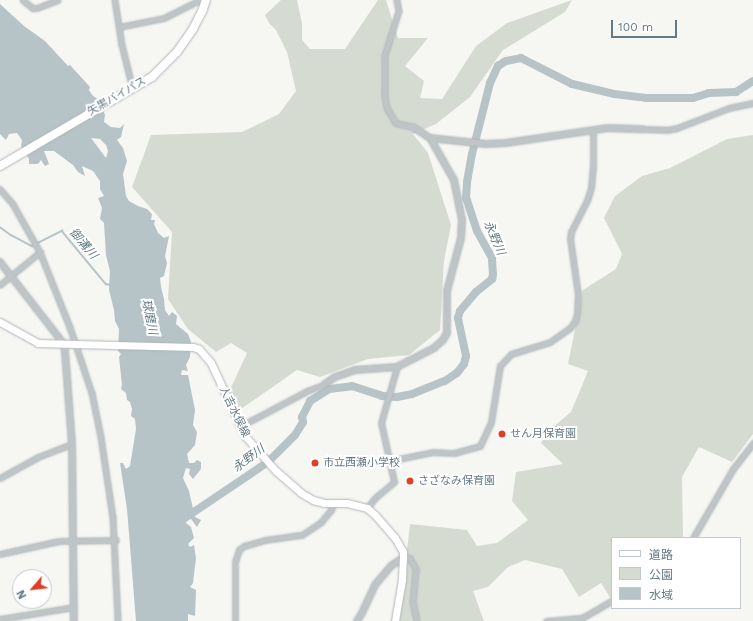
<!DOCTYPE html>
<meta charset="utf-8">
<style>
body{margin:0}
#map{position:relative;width:753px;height:621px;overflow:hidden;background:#f6f6f3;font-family:"Work Sans","Noto Sans JP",sans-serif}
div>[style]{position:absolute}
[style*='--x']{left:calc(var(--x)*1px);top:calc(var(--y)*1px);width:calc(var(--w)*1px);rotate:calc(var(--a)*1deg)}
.green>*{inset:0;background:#d6dbd2}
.water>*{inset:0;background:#b6c4c7}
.stream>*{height:1.5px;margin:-0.75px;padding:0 0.75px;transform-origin:0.75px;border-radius:0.75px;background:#b6c4c7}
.river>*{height:8px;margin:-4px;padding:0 4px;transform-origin:4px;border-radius:4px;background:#b6c4c7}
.roads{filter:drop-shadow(0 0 1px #b0b6b9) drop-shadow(0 0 1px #b0b6b9)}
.minor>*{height:4.5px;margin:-2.25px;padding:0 2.25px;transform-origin:2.25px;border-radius:2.25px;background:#bfc4c7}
.tertiary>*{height:6px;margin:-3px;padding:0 3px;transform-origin:3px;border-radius:3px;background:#bfc4c7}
.primary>*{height:7px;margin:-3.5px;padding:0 3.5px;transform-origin:3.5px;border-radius:3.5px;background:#fff}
.trunk>*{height:8px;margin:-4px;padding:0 4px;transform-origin:4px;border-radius:4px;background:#fff}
.dots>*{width:11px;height:11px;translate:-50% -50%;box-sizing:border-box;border:2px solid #fff;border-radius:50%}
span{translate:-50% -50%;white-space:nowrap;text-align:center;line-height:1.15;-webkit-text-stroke:4px #fff;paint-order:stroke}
.street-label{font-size:11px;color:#657984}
.poi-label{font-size:11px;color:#657984}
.left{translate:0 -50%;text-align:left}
.water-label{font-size:12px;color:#617b80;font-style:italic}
.legend{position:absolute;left:611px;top:537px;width:130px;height:72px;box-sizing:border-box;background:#fff;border:1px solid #c1c9ce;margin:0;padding:5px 7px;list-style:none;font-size:12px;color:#657984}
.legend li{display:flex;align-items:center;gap:8px;height:20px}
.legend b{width:20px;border:1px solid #c1c9ce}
.north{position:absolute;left:12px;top:569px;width:40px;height:40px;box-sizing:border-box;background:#fff;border:1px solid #c1c9ce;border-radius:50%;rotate:242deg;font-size:11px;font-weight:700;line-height:16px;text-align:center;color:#657984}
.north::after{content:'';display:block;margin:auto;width:14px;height:18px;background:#e23d27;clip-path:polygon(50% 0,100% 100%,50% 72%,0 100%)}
.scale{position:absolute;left:611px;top:20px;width:66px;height:18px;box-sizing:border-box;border:2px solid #657984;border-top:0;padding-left:5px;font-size:12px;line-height:14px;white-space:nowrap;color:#657984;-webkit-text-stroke:3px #fff;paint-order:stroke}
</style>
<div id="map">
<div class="green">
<i style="clip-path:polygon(281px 0,297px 0,302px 23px,302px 40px,310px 49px,345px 49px,378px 0,386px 0,398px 38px,428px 38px,405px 66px,424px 81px,420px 98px,442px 99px,476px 46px,507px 23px,572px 0,565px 12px,503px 50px,470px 97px,436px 124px,413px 134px,428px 153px,451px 225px,444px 261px,440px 330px,409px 355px,368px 359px,320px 377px,297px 370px,238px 411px,228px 394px,247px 353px,231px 343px,216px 352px,188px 329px,168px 299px,172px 232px,132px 187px,151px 135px,242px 132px,279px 114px,296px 91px,287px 52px,276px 30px,269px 23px,265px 15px)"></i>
<i style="clip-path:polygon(753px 135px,753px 434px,732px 462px,699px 447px,682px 477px,683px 538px,612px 538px,611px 599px,601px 583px,579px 597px,562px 569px,525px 560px,508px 567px,488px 587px,473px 591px,484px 621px,399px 621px,410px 524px,467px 530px,477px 546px,497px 543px,528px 520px,512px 501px,516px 472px,563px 464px,541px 443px,546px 433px,571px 412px,588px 371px,568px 364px,583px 290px,616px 269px,622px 254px,604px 218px,615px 196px,642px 176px,670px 168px,727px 139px)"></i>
</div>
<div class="water">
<i style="clip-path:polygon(evenodd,0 4px,24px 26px,45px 41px,68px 66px,70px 65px,90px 87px,89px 90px,93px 96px,99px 100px,105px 115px,104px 122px,111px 127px,120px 128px,124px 124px,121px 137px,117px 140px,123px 148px,127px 161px,123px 174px,126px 196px,129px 201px,138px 206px,147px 209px,152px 214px,151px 220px,155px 220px,154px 224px,158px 233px,164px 238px,169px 236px,165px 256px,167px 263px,164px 276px,160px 278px,161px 287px,164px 299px,165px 310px,169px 316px,172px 312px,177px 316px,176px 324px,188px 334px,191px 342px,190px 357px,186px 365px,188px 371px,182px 370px,181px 375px,188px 375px,195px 410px,193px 425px,197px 432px,195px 445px,187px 454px,189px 463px,194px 463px,197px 460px,201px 462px,201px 469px,193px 479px,189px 474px,190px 469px,186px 468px,183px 478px,189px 491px,195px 517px,201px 520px,197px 527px,188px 515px,186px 523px,191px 527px,194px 538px,188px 544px,190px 547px,194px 545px,196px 558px,193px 583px,190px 587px,196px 590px,195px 616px,188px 614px,188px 621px,136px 621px,127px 509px,120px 463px,123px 463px,126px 469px,130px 466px,136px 429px,135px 419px,131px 416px,132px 409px,130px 402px,127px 400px,126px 393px,121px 389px,122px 385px,119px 357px,121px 354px,118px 351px,119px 329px,115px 321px,114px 310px,109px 290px,110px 271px,106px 255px,104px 223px,100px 219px,102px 208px,98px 198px,104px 196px,100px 189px,100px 181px,93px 171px,82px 166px,85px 176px,78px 172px,73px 165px,54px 151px,44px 151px,49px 164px,45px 166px,41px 160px,38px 164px,29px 164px,29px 159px,21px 146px,22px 140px,17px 133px,9px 134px,6px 140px,0 134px,0 4px,91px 138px,100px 139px,106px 145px,108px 151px,106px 158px,91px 138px)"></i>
</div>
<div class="stream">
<i style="--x:0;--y:227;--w:14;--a:36"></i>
<i style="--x:11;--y:235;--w:24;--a:28"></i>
<i style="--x:32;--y:246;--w:34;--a:-27"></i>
<i style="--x:62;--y:231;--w:69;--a:50.3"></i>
<i style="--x:106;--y:284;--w:4;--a:14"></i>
</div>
<div class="river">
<i style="--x:179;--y:522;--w:107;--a:-34"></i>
<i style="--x:268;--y:462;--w:38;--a:-45"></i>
<i style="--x:295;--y:435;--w:15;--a:-58"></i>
<i style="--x:303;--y:422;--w:5;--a:-101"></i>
<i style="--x:302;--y:417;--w:18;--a:-63"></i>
<i style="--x:310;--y:401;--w:22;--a:-32"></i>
<i style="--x:329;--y:389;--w:23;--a:-7"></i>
<i style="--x:352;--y:386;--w:32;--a:18"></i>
<i style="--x:382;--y:396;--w:15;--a:4"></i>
<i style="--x:397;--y:397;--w:15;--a:-11"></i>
<i style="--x:412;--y:394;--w:35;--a:-22"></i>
<i style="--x:445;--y:381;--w:14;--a:-34"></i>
<i style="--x:457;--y:373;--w:11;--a:-52"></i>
<i style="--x:464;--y:364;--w:8;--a:-76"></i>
<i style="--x:466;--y:356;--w:39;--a:-102"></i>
<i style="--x:458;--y:318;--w:7;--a:-74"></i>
<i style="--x:460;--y:311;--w:25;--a:-50"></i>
<i style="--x:476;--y:292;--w:21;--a:-39"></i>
<i style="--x:492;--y:279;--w:5;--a:-79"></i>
<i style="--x:493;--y:274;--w:16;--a:-94"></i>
<i style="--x:492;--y:258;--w:31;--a:-119"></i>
<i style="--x:477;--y:231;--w:35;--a:-108"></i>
<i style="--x:466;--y:198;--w:16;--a:-86"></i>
<i style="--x:467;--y:182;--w:28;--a:-80"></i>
<i style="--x:472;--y:154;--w:73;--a:-75.8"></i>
<i style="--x:490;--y:83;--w:19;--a:-65"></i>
<i style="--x:498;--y:66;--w:9;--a:-32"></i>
<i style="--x:506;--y:61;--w:15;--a:-11"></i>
<i style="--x:521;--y:58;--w:57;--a:27"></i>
<i style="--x:572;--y:84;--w:43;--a:13.4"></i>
<i style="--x:614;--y:94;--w:32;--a:7"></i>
<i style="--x:646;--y:98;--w:47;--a:0"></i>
<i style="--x:693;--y:98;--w:17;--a:-17"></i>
<i style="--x:709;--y:93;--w:27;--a:-2"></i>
<i style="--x:736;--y:92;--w:20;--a:-33"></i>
</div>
<div class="roads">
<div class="minor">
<i style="--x:23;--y:0;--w:13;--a:39"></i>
<i style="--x:33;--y:8;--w:4;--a:0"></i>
<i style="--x:37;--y:8;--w:22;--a:-21"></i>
<i style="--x:115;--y:0;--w:46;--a:81.2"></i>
<i style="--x:122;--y:45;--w:45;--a:76"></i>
<i style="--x:397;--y:0;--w:11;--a:80"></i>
<i style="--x:399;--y:11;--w:47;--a:107.3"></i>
<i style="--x:385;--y:56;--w:40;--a:90"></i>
<i style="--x:385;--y:96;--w:12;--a:81"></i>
<i style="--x:387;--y:108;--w:17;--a:59"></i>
<i style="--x:396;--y:123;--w:17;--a:13"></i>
<i style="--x:119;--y:27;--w:46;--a:-11.3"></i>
<i style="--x:164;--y:18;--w:40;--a:-26.6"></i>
<i style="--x:643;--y:129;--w:24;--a:2"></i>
<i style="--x:667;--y:130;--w:10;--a:-11"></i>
<i style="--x:677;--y:128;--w:56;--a:-21"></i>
<i style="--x:729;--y:108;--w:25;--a:-12"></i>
<i style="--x:0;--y:189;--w:20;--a:49"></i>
<i style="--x:13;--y:204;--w:55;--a:60.6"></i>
<i style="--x:40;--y:252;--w:81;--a:68.2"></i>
<i style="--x:70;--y:327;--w:70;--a:71.6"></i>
<i style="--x:92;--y:393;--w:45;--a:78.4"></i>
<i style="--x:101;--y:437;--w:81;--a:81.5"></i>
<i style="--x:113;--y:517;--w:104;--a:87.2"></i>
<i style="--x:0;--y:285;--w:52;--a:-39.5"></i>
<i style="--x:239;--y:427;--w:77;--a:-27.9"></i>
<i style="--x:307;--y:391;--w:19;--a:-21"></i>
<i style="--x:389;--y:461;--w:45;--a:-11.6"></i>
<i style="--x:433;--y:452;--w:21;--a:3"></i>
<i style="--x:454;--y:453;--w:27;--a:-15"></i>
<i style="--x:480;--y:446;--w:26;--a:-65"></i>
<i style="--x:491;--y:422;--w:57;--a:-80.9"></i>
<i style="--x:500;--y:366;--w:16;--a:-47"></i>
<i style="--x:511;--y:354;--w:41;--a:-17.1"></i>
<i style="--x:550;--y:342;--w:24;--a:-35"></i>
<i style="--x:570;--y:328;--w:9;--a:-54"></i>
<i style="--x:575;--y:321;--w:8;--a:-76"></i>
<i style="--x:577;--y:313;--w:18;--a:-87"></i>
<i style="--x:578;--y:295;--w:57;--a:-98.1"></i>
<i style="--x:570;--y:239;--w:7;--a:-82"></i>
<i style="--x:571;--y:232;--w:35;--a:-63"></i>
<i style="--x:587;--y:201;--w:14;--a:-73"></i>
<i style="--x:591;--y:188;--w:21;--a:-85"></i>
<i style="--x:593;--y:167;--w:37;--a:-90"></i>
<i style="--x:0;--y:478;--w:43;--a:-28.9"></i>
<i style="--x:38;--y:457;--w:36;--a:-21"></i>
<i style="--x:367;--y:508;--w:13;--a:-51"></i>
<i style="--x:375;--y:498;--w:25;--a:-40"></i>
<i style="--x:394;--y:482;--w:60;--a:-102.4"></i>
<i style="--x:381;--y:423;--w:58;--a:-74.1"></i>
<i style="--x:693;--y:538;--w:80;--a:-59.9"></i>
<i style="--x:733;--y:469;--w:33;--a:-52"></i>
<i style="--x:0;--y:554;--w:60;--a:-12.4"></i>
<i style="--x:59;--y:541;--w:57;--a:-1"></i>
<i style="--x:403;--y:558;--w:7;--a:0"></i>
<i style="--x:410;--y:558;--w:13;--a:61"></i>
<i style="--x:416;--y:569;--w:33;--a:95"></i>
<i style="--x:413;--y:602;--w:19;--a:78"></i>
<i style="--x:0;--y:619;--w:75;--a:-9.2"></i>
<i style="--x:235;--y:621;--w:59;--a:-90"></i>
<i style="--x:235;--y:562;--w:13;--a:-72"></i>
<i style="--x:239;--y:550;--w:6;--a:-39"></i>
<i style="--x:244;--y:546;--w:22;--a:-16"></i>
<i style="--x:265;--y:540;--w:37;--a:-8"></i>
<i style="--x:302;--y:535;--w:23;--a:-34"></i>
<i style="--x:321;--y:522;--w:16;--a:-50"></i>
<i style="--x:331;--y:510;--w:7;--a:-74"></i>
<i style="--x:546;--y:621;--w:36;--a:-5"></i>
<i style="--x:582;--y:618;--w:34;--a:-30"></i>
</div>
<div class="tertiary">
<i style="--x:413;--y:127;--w:20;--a:33"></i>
<i style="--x:430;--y:138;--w:56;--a:6.1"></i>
<i style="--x:486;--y:144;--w:20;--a:-3"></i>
<i style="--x:506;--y:143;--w:103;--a:-8.4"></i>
<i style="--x:608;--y:128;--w:35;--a:2"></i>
<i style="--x:0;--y:262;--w:103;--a:52.1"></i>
<i style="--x:63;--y:343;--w:8;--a:76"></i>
<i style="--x:65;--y:351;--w:93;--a:85.7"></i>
<i style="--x:72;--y:444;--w:177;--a:89.4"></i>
<i style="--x:325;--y:384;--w:12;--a:-35"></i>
<i style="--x:335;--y:377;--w:21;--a:-19"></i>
<i style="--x:355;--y:370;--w:42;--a:-4.1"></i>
<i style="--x:397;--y:367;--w:42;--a:-27.2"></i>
<i style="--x:434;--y:348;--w:12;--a:-42"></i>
<i style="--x:443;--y:340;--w:8;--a:-60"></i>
<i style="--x:447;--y:333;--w:42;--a:-90"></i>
<i style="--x:447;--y:291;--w:55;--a:-75.2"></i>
<i style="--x:461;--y:238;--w:18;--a:-87"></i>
<i style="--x:462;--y:220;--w:41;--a:-101.3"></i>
<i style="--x:454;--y:180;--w:48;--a:-119.7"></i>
<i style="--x:357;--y:621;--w:9;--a:-58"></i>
<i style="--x:362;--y:613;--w:31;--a:-65"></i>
<i style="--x:375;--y:585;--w:25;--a:-50"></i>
<i style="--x:391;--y:566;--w:14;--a:-34"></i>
</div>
<div class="primary">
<i style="--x:0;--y:322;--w:43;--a:28.9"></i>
<i style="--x:38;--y:343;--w:155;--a:1.5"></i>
<i style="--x:193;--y:347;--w:6;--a:18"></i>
<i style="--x:199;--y:349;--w:18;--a:49"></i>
<i style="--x:211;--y:363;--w:81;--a:65"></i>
<i style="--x:245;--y:436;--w:47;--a:48.5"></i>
<i style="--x:276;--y:471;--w:33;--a:41"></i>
<i style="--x:301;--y:493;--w:14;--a:30"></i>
<i style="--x:313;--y:500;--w:11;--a:15"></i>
<i style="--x:324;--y:503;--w:23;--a:0"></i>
<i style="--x:347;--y:503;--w:21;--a:14"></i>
<i style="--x:367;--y:508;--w:11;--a:41"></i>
<i style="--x:375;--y:515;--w:30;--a:49"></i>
<i style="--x:395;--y:538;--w:16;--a:60"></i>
<i style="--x:403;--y:552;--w:6;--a:90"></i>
<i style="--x:403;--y:558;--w:22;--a:93"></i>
<i style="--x:402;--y:580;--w:42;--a:99.7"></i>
</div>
<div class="trunk">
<i style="--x:0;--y:166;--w:176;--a:-30.4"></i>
<i style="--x:152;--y:77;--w:35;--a:-45"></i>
<i style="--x:177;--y:52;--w:28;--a:-55"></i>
<i style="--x:193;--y:29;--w:22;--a:-63"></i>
<i style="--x:203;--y:9;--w:9;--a:-72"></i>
</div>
</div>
<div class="dots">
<i style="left:502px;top:434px;background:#e23d27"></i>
<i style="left:315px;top:463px;background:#e23d27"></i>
<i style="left:410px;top:481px;background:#e23d27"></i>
</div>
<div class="street-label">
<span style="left:117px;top:97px;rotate:-30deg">矢黒バイパス</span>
<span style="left:234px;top:412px;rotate:64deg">人吉水俣線</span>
</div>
<div class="poi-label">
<span class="left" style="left:510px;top:434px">せん月保育園</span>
<span class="left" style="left:323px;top:463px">市立西瀬小学校</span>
<span class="left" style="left:418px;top:481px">さざなみ保育園</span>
</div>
<div class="water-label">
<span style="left:494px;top:238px;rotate:67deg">永野川</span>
<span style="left:83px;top:244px;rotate:50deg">御溝川</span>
<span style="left:149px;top:317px;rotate:78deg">球磨川</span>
<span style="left:249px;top:459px;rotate:-37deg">永野川</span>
</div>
<ul class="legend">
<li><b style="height:5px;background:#fff"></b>道路</li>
<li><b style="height:11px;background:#d6dbd2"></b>公園</li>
<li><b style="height:11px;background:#b6c4c7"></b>水域</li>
</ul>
<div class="north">N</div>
<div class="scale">100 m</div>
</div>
